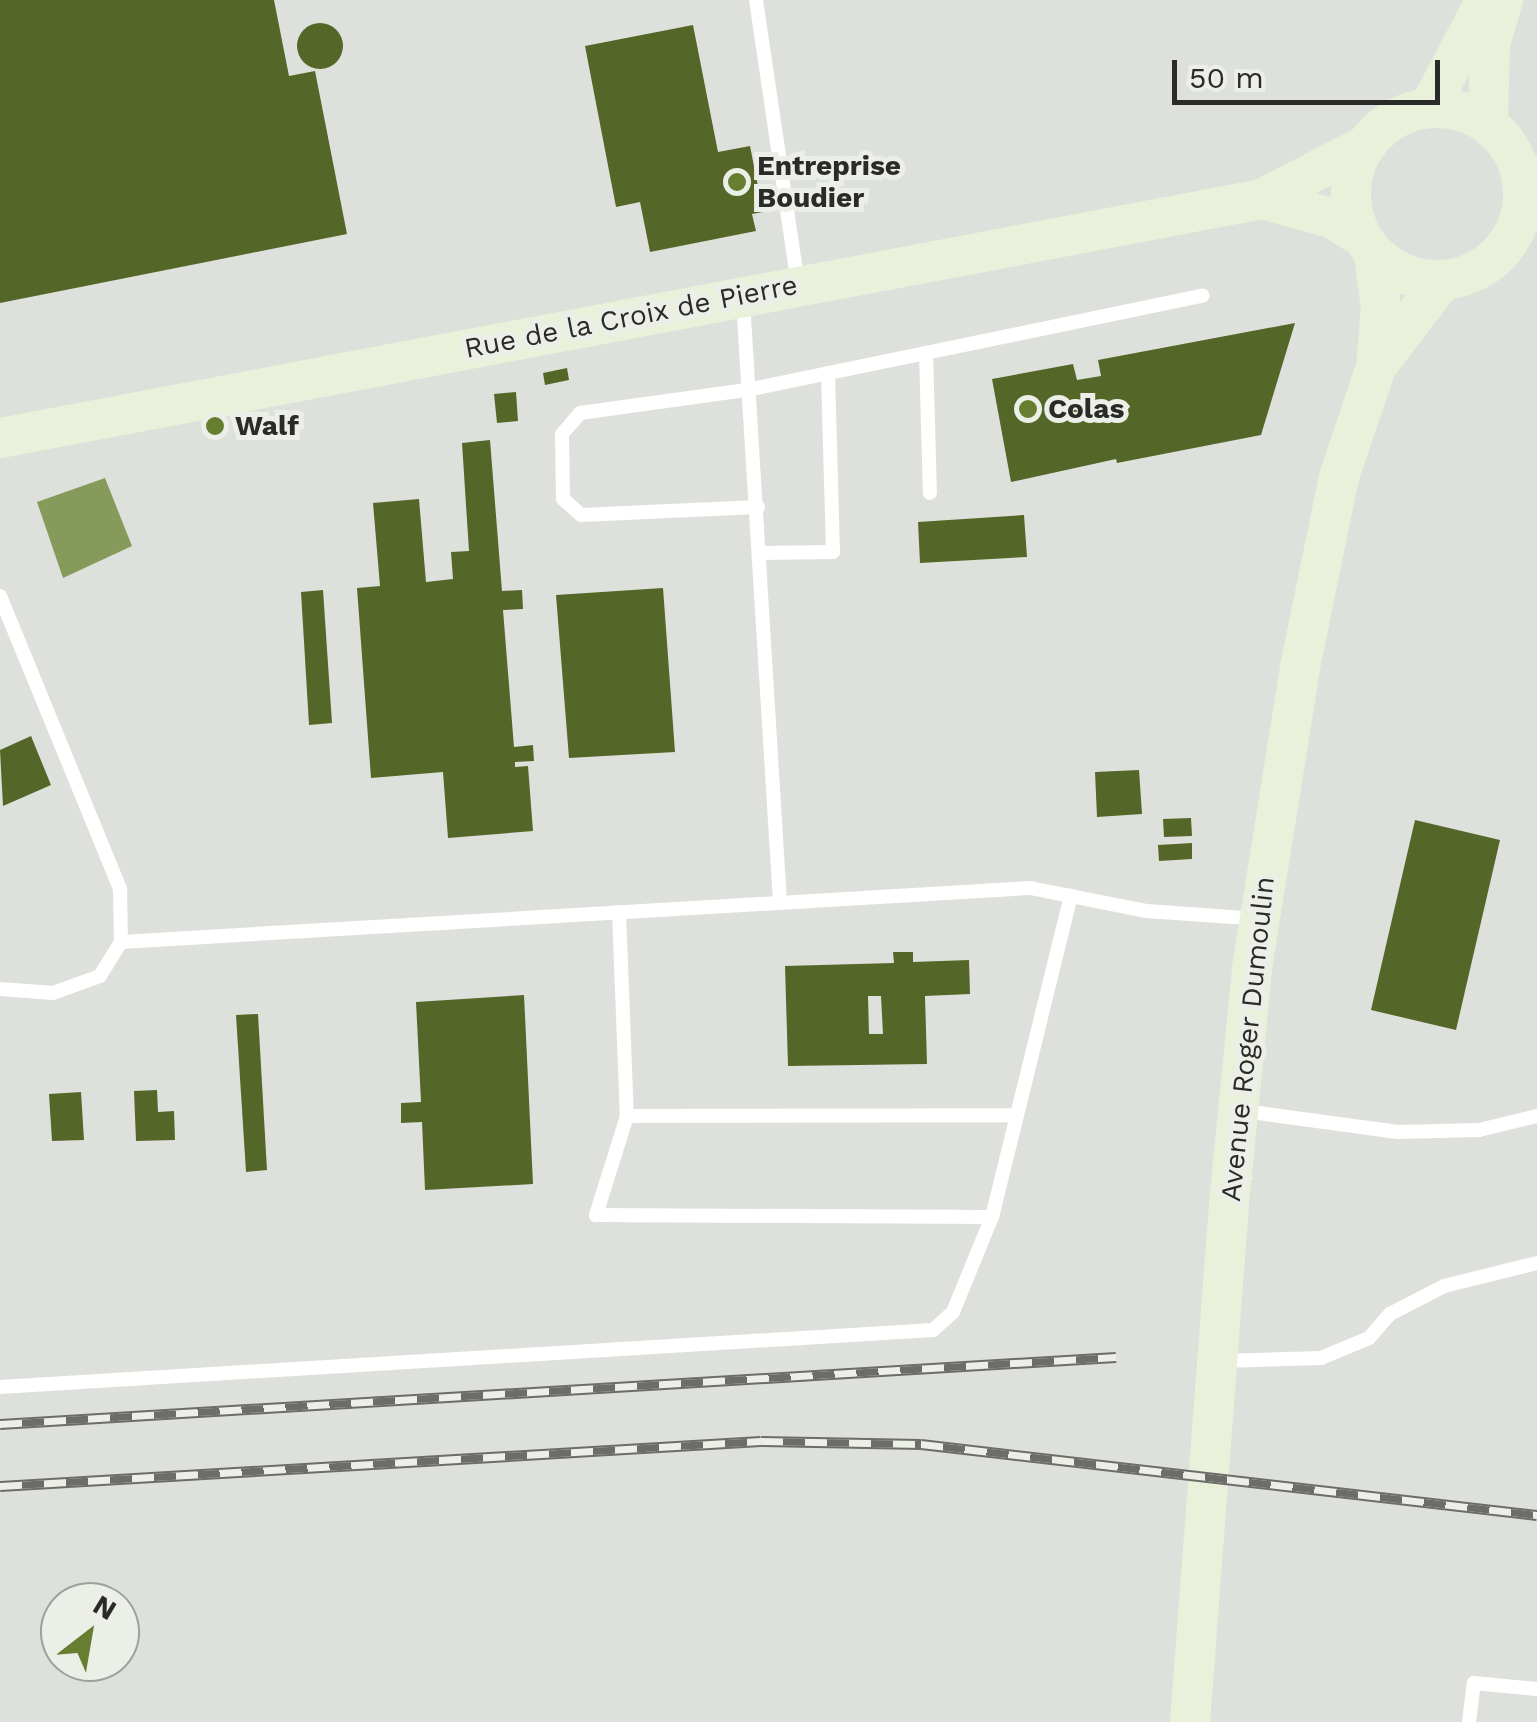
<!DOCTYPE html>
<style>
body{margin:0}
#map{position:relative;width:1537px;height:1722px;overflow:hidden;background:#dee1db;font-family:"Work Sans",sans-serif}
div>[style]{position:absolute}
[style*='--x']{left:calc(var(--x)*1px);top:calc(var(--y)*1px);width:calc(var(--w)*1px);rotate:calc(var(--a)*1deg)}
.water>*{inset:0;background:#869b5b}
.building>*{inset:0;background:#546728}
.round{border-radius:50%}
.lane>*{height:14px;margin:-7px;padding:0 7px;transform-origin:7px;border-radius:7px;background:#fff}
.secondary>*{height:40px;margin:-20px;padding:0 20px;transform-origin:20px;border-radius:20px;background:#e9f1da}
.secondary>.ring{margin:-20px;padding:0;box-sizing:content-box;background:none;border:40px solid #e9f1da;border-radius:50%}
.rail>*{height:11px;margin-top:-5.5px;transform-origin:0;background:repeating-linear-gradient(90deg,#eceee8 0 22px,#6c6d69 0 44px);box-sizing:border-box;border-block:2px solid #6c6d69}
.dots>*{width:28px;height:28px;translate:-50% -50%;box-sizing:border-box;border:5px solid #eceee8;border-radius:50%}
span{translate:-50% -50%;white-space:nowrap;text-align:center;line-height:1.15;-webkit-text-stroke:10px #eceee8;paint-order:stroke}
.poi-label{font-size:28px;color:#2a2b28;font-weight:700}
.left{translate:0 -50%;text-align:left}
.street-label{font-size:28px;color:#2a2b28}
.north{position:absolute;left:40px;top:1582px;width:100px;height:100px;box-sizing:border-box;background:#eceee8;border:2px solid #9ea09b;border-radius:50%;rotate:31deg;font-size:28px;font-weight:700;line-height:40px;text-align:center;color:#2a2b28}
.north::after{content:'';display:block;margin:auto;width:35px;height:45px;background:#677e30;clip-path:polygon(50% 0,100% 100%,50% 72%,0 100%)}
.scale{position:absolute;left:1172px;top:60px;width:268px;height:45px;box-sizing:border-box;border:5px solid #2a2b28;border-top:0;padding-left:12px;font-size:30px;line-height:35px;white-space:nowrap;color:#2a2b28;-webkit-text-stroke:8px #eceee8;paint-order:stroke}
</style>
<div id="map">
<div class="water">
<i style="clip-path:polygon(105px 478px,132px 546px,63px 578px,37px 502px)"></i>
</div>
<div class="building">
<i style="clip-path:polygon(0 0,274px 0,289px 76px,315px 71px,347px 234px,0 303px)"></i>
<i class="round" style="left:297px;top:23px;width:46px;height:46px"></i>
<i style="clip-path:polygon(693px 25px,718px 152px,750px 146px,763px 212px,752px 214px,756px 231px,650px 252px,640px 202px,616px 207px,585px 46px)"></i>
<i style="clip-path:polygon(1295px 323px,1261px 435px,1117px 463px,1116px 459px,1011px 482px,992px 379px,1073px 364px,1077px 380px,1101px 376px,1098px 360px)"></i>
<i style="clip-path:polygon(567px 368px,569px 380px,545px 385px,543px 373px)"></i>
<i style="clip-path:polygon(516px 392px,518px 421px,497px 423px,494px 394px)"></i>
<i style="clip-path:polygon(490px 440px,502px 591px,522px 590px,523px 609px,503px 610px,514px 747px,533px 745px,534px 761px,515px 762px,515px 767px,528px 766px,533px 831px,448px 838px,443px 772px,371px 778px,357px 588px,380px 586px,373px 503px,419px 499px,426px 582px,453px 579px,451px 552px,469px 551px,462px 443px)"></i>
<i style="clip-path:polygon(1024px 515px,1027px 557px,920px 563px,918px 522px)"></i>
<i style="clip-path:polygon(663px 588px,675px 752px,569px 758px,556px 595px)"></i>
<i style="clip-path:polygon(323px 590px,332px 723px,309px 725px,301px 592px)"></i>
<i style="clip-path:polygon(31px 736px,51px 785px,3px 806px,0 750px)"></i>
<i style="clip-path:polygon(1139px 770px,1142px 814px,1097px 817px,1095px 772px)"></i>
<i style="clip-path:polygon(1191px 818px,1192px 836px,1164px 837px,1163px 819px)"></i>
<i style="clip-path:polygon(1415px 820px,1500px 840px,1456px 1030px,1371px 1010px)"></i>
<i style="clip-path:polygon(1192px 843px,1192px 859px,1159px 861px,1158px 845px)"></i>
<i style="clip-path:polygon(evenodd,893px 952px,913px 952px,913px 962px,969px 960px,970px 994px,925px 996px,927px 1064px,788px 1066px,785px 966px,894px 963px,893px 952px,868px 996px,881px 996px,883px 1034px,869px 1034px,868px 996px)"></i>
<i style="clip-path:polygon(524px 995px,533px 1184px,425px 1190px,422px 1122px,401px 1123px,401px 1103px,421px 1102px,416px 1002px)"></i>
<i style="clip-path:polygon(258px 1014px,267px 1170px,246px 1172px,236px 1015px)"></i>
<i style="clip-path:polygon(157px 1090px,158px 1112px,174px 1111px,175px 1140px,136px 1141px,134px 1091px)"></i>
<i style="clip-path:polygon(81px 1092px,84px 1140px,52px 1141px,49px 1094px)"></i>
</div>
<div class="lane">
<i style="--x:756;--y:0;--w:288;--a:81.6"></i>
<i style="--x:743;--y:301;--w:602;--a:86.48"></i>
<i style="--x:926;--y:353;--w:140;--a:88.4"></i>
<i style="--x:758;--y:507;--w:177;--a:177.4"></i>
<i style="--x:581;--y:515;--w:24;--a:-138"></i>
<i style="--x:563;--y:499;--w:65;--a:-90.9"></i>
<i style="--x:562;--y:434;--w:28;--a:-49"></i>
<i style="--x:580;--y:413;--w:174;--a:-7.9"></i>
<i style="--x:752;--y:389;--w:460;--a:-11.7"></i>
<i style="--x:761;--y:553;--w:72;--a:-0.8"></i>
<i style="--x:833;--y:552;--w:179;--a:-91.6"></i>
<i style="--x:0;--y:596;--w:317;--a:67.7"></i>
<i style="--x:120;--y:889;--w:53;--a:88.9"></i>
<i style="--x:121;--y:942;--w:40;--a:122"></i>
<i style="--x:100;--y:976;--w:50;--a:160.1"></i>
<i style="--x:53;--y:993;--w:53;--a:-175.7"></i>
<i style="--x:619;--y:912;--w:204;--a:87.8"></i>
<i style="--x:627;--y:1116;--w:104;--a:107.4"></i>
<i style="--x:596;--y:1215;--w:396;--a:0.3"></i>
<i style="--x:992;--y:1217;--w:331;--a:-76.2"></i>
<i style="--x:121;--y:942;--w:911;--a:-3.4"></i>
<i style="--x:1030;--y:888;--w:118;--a:11.2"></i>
<i style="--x:1146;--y:911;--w:113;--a:4"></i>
<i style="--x:1244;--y:1111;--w:155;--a:7.8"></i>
<i style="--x:1398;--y:1132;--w:81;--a:-1.4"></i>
<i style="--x:1479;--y:1130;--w:60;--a:-13.6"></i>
<i style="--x:627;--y:1116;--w:390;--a:-0.1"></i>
<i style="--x:1219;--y:1361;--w:102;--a:-1.7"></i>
<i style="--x:1321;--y:1358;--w:52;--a:-22.6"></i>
<i style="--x:1369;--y:1338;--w:32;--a:-49"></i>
<i style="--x:1390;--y:1314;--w:61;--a:-27.4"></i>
<i style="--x:1444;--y:1286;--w:96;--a:-13.9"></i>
<i style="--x:0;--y:1387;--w:935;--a:-3.5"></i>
<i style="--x:933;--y:1330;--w:27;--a:-42"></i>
<i style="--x:953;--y:1312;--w:103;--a:-67.7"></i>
<i style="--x:1469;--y:1722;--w:39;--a:-83"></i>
<i style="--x:1474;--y:1683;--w:63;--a:5.4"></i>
</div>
<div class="secondary">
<i class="ring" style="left:1351px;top:108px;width:132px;height:132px"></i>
<i style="--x:1429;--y:108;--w:122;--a:-62.2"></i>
<i style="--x:1488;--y:124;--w:80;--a:-88.6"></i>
<i style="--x:1490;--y:44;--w:46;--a:-73.5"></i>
<i style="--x:1262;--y:199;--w:72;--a:15.4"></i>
<i style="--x:1331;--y:218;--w:33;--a:31"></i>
<i style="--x:1376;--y:367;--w:108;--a:-52.5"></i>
<i style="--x:0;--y:438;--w:1284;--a:-10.72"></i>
<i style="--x:1262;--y:199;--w:115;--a:-27.5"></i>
<i style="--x:1190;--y:1722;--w:519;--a:-85.69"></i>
<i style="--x:1229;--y:1204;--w:237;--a:-84.4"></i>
<i style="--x:1252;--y:968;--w:305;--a:-80.9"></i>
<i style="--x:1300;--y:667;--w:194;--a:-78.4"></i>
<i style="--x:1339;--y:477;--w:116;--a:-71.4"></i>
<i style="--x:1376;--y:367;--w:59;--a:-85.2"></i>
<i style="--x:1381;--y:308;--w:53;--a:-97.5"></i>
</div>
<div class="rail">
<i style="--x:0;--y:1424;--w:1118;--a:-3.44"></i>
<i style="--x:0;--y:1486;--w:762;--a:-3.38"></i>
<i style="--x:761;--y:1441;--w:160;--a:1.1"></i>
<i style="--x:921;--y:1444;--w:620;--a:6.57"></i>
</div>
<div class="dots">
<i style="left:737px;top:182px;background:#677e30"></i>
<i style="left:1028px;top:409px;background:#677e30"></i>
<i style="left:215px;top:426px;background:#677e30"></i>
</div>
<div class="poi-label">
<span class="left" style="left:757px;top:182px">Entreprise<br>Boudier</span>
<span class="left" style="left:1048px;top:409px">Colas</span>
<span class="left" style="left:235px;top:426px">Walf</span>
</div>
<div class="street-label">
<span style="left:631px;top:317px;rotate:-11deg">Rue de la Croix de Pierre</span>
<span style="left:1248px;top:1039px;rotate:-84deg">Avenue Roger Dumoulin</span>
</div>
<div class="north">N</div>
<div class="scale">50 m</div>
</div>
